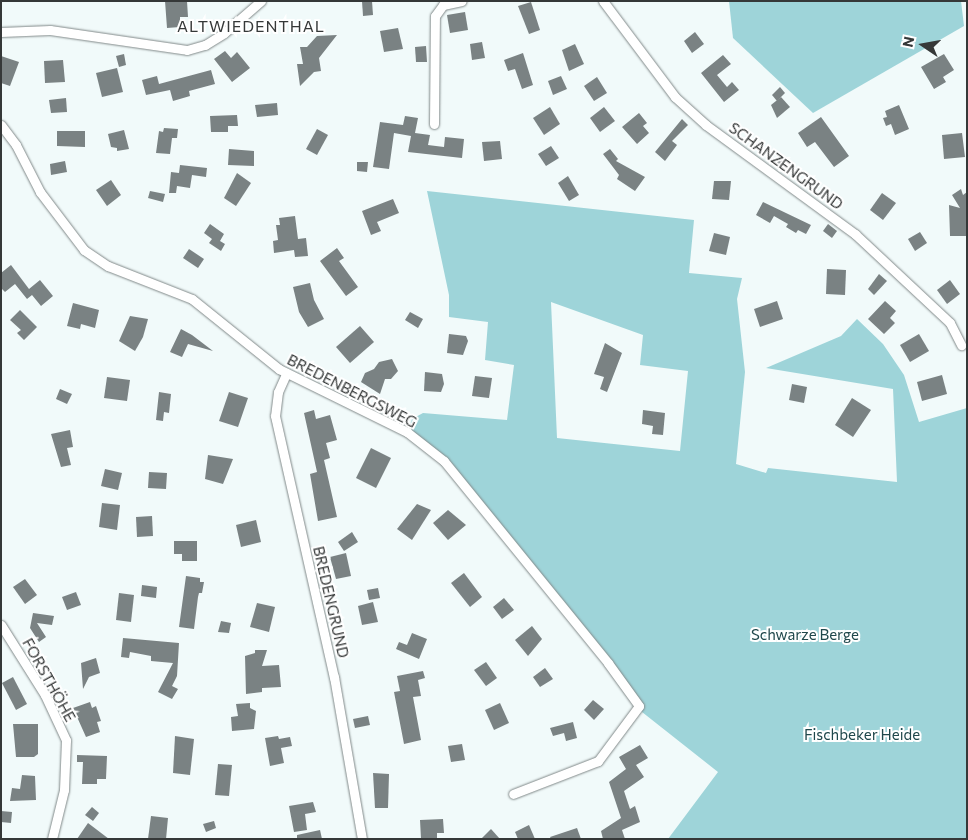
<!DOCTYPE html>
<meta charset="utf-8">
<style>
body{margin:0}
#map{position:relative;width:968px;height:840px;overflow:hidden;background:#f1fafa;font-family:Commissioner,sans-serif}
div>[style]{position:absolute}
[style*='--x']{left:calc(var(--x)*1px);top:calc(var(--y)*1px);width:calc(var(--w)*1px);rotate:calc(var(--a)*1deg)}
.green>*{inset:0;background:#9ed4d9}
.building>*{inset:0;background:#7a8283}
.roads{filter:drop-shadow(0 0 1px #818989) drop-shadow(0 0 1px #818989)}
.street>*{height:9px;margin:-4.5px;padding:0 4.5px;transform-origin:4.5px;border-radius:4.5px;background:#fff}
span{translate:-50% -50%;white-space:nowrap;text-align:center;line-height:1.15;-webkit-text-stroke:4px #fff;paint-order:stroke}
.street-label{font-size:15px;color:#353838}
.park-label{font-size:15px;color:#20484c}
.neighbourhood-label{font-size:16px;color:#353838;letter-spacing:1px}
.frame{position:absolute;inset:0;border:2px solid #353838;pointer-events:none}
.north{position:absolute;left:898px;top:20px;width:50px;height:50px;-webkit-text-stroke:4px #fff;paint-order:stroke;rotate:282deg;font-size:14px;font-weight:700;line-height:20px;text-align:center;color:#353838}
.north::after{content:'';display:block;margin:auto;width:18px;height:22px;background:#353838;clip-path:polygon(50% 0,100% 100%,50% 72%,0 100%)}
</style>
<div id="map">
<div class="green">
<i style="clip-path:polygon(729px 1px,961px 1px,964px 26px,813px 113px,733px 38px)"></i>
<i style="clip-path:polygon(evenodd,427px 191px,694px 220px,689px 273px,742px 278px,737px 299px,745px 372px,736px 464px,766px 473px,768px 468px,897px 482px,893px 389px,766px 368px,841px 336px,857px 319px,883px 344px,904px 375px,919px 422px,967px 408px,967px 839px,668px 839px,718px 772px,642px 712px,444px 461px,407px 432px,412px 419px,423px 413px,507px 420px,514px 365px,485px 360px,488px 322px,449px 317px,449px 295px,427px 191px,551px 302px,643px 335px,640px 365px,688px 371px,680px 451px,557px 438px,551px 302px)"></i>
</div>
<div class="building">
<i style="clip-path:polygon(165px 1px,187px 1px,188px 17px,180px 17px,180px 27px,167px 28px)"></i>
<i style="clip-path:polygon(362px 1px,372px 1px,373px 15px,363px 16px)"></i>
<i style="clip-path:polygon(531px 2px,540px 30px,529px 34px,518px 6px)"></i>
<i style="clip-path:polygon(465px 12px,468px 30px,450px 33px,447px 15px)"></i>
<i style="clip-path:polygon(398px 28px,403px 49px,384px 52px,380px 31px)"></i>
<i style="clip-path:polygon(695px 32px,704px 44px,692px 53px,684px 41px)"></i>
<i style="clip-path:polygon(337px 35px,319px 58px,321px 71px,314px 72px,300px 86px,297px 64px,303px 64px,300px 47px,307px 47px,317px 36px)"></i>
<i style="clip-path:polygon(482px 42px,485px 58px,472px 60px,470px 44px)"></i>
<i style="clip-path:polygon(575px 44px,584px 64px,569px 71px,562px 50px)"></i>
<i style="clip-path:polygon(426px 46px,427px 62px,416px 62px,415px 47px)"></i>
<i style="clip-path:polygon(225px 51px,231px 58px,237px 52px,250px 68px,232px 82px,214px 59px)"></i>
<i style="clip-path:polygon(523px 53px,533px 85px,522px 89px,515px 69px,508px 71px,504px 60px)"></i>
<i style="clip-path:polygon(124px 54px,126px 65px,119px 67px,116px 56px)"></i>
<i style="clip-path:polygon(944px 54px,954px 70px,943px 77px,946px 82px,934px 89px,921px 67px)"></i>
<i style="clip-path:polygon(723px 55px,731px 64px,717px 75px,727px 87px,732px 82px,739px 90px,724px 102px,701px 73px)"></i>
<i style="clip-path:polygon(1px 56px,19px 62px,10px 86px,1px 83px)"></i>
<i style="clip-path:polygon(63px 60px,65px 82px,45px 83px,44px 61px)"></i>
<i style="clip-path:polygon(117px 68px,123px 92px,102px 97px,96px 73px)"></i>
<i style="clip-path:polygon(211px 70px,215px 84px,189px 91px,190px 96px,173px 101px,170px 90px,146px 95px,142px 80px,157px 76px,159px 84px)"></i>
<i style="clip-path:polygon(561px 76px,567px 89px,553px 95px,548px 81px)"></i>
<i style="clip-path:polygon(597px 77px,607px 93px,594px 101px,584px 86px)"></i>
<i style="clip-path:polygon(780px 87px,785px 93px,777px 101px,772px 95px)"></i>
<i style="clip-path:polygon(781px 97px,790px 107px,777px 118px,771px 105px)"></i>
<i style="clip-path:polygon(66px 98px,67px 112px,51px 113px,49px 100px)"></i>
<i style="clip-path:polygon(277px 103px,278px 115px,257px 117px,255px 105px)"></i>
<i style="clip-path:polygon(899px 105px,909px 129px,895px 135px,891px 124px,886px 126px,883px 118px,887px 117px,885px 111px)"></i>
<i style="clip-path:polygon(550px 107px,560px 124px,544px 135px,533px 118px)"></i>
<i style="clip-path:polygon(604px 107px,615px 121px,600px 132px,590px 118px)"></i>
<i style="clip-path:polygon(639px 113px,647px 123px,643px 126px,649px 133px,637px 144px,622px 127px)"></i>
<i style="clip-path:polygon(237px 115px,238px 126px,228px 126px,228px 132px,211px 132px,210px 116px)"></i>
<i style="clip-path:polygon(405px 116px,418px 118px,415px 133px,430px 135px,428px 145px,444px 147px,445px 137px,464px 139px,462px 158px,408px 152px,411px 136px,394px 133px,389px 169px,373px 167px,380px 122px,403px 125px)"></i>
<i style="clip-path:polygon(821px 117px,849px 156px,834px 167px,815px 142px,807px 147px,798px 133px)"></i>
<i style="clip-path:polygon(682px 119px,688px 125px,672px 141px,677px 145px,665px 161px,655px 152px)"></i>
<i style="clip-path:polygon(164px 128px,178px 129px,177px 138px,172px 138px,170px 154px,156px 153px,159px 131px,163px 132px)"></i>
<i style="clip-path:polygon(317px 129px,328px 135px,317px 155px,306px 149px)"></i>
<i style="clip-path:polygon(124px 130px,129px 149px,117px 151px,117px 148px,111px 147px,108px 134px)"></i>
<i style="clip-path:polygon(57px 131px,85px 131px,85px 147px,57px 146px)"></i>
<i style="clip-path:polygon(962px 133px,965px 157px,944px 159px,942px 135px)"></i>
<i style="clip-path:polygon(500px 141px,502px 159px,484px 161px,482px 142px)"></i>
<i style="clip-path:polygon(551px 146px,559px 158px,546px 166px,538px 154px)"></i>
<i style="clip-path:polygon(229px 149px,254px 151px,254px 166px,228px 165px)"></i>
<i style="clip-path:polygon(610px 149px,618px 159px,616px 161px,645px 177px,635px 191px,617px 179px,619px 175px,603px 154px)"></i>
<i style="clip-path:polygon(782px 155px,791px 162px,786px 170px,776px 164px)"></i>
<i style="clip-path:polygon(65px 161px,67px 172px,51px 175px,50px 164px)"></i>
<i style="clip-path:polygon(357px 162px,368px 162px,367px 172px,357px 171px)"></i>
<i style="clip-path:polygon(180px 165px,207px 168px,206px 177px,192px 175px,190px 188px,177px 186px,176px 193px,169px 193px,171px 172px,179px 173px)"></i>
<i style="clip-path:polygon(237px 173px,251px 183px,236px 206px,224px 198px)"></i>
<i style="clip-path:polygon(568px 176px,579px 195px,569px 201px,558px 183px)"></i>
<i style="clip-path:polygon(111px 180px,121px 195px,107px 206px,96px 190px)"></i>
<i style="clip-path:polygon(714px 181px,731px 181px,729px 200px,712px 199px)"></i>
<i style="clip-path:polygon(961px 189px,963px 195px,967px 192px,967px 236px,950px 236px,949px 205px,960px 208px,952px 195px)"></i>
<i style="clip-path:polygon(150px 191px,165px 194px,163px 202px,148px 198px)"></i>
<i style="clip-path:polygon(882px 193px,896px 203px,883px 220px,870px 210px)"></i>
<i style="clip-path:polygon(393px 199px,399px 213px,377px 222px,381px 231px,371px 235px,362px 211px)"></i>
<i style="clip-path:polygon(763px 202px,811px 225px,806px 234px,798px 230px,796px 233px,786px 227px,788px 224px,774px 216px,770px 223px,756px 215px)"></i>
<i style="clip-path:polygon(295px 216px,298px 239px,306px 238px,308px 256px,295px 257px,294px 250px,274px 253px,273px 241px,278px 240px,276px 225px,280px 225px,279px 218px)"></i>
<i style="clip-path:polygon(210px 224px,224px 234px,220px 241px,225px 244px,221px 251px,209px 243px,212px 239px,204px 233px)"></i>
<i style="clip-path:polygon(828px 224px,837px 231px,832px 238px,823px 231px)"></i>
<i style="clip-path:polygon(920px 232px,927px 243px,915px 251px,908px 239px)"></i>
<i style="clip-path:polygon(714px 233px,730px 237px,726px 255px,709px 251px)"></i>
<i style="clip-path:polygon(337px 248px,344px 258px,339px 261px,358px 287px,346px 296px,320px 261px)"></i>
<i style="clip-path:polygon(189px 249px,204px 259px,198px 268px,183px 258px)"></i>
<i style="clip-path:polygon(11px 265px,29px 289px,40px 280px,53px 296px,41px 306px,32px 295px,27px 299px,15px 284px,5px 292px,1px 288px,1px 273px)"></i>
<i style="clip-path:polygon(827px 269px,846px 270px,845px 295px,826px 294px)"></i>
<i style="clip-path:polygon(879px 274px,887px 281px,874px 295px,868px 289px)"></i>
<i style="clip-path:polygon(950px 280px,960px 294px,947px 304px,937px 290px)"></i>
<i style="clip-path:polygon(310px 283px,314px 300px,324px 319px,308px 327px,299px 312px,293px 287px)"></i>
<i style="clip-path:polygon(777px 301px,783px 319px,760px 327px,754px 309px)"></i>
<i style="clip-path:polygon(885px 301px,896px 311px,890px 318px,895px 323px,884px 334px,868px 319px)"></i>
<i style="clip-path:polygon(73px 303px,99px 310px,95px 328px,81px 324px,80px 329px,67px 326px)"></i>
<i style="clip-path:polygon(20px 310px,37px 327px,24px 340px,17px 333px,21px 330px,10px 320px)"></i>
<i style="clip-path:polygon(410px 312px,423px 319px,418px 328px,405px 320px)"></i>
<i style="clip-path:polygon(130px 316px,148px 319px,143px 337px,135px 351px,119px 341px)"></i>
<i style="clip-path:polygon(360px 326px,374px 342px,350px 363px,336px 347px)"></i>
<i style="clip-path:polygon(181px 329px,192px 335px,213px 351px,188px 344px,182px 357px,170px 352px)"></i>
<i style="clip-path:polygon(449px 334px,466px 336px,468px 341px,463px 355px,447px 353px)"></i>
<i style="clip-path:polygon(919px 334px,929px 351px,910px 362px,900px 345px)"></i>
<i style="clip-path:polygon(605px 343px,622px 353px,607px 392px,600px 389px,604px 377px,594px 374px)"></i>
<i style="clip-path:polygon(392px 359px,398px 371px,391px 379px,385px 379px,380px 394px,361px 382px,365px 373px,374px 369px,379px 362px)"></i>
<i style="clip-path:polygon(425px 372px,442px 374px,444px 384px,441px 392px,424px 391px)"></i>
<i style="clip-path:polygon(942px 375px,947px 394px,922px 401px,917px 382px)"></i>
<i style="clip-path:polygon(475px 376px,492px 378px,489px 398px,472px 396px)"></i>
<i style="clip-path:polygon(107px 377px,130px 380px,127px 401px,104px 398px)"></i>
<i style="clip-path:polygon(792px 384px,807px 387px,804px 403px,789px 400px)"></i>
<i style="clip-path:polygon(60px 389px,72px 394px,67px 404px,56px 399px)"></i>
<i style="clip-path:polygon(159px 392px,171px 394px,169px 413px,164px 412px,163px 421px,156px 420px)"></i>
<i style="clip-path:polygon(229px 392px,248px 398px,238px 427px,219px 421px)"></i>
<i style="clip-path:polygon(852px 398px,871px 410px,853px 437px,835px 425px)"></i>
<i style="clip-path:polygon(314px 410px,316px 419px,330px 415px,337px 440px,326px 443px,330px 458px,324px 460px,337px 517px,318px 521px,310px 474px,317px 472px,304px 413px)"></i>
<i style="clip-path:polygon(643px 410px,665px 413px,663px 435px,652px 434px,653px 426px,642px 424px)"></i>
<i style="clip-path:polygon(70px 430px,73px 447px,67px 448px,71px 465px,61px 467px,51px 434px)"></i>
<i style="clip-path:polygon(371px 448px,391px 458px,376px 488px,356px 478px)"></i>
<i style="clip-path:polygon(208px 455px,233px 459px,223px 484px,205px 479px)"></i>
<i style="clip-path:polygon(105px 469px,122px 473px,118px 490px,101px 486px)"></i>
<i style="clip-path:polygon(149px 472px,167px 473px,166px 489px,148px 488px)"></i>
<i style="clip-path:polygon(102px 503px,120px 505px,117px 530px,99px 527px)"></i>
<i style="clip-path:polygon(417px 504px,431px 510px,412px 540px,397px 529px)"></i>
<i style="clip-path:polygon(448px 510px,466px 525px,448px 540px,433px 523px)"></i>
<i style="clip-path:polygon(152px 516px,153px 536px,137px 537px,136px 517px)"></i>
<i style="clip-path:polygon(256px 520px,261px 542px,241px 547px,236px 525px)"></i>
<i style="clip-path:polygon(352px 532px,358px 542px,344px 551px,338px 542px)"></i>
<i style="clip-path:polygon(174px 541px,197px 541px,197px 561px,182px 561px,182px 554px,174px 554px)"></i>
<i style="clip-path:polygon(346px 553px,351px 576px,336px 579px,330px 557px)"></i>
<i style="clip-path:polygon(464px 573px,482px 597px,470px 607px,451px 583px)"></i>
<i style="clip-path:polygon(186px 576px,200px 578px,200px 582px,204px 582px,202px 593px,199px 593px,198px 597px,194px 629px,179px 627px)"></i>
<i style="clip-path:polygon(25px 579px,37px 595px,25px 604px,13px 587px)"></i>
<i style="clip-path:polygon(142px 585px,157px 587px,156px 598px,141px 596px)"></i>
<i style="clip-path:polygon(378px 588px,380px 598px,369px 600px,367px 590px)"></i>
<i style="clip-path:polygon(76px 592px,81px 605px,67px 610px,62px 597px)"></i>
<i style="clip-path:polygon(119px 593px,134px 595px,131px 622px,116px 620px)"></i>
<i style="clip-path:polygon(504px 598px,514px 610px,502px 619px,493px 607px)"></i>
<i style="clip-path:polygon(373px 602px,378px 622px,362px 625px,358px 606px)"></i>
<i style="clip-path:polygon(257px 603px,275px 607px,269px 632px,250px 627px)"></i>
<i style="clip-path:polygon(33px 613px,54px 616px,52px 625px,37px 623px,46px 637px,39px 642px,30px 628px)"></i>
<i style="clip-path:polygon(221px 621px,231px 623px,229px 633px,218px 632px)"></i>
<i style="clip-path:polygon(532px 626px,542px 639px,528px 656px,515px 640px)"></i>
<i style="clip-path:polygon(412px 633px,427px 639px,419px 659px,396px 649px,399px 642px,407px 645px)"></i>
<i style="clip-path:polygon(123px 638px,179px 643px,177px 676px,172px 686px,178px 689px,172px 699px,158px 692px,173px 663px,151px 661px,151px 656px,130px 652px,129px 658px,121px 657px)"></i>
<i style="clip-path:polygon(255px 650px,267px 650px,262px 666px,279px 665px,281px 687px,262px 688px,262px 692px,246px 694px,245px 656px,255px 653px)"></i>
<i style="clip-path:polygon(96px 658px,100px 673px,89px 677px,83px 689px,81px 663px)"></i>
<i style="clip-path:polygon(486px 662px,497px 678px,486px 686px,474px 670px)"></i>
<i style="clip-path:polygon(545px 668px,553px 679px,540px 687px,533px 677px)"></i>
<i style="clip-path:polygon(423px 671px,425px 678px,418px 680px,421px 696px,413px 697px,421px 740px,404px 744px,394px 692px,400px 691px,397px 676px)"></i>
<i style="clip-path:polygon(13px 677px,27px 704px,16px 710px,2px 683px)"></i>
<i style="clip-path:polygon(593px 700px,604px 709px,594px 720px,584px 710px)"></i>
<i style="clip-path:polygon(90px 702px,92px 708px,96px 706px,101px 721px,97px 722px,100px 732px,86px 737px,73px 708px)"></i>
<i style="clip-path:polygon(250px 703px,250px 708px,256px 711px,254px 729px,232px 731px,231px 717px,238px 716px,236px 704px)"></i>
<i style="clip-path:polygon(500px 703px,509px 723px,494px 730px,485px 710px)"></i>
<i style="clip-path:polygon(368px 716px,370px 725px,355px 728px,353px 719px)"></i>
<i style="clip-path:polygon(573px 722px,577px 738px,566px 741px,564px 733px,553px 736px,550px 728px)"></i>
<i style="clip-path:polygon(13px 724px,38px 724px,38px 754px,34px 757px,16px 757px)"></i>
<i style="clip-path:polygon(175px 736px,194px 739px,190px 775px,173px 773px)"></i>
<i style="clip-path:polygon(278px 736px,279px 739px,290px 737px,292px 746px,281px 748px,284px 763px,270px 766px,265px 738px)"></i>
<i style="clip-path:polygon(462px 744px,465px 760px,451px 762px,448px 746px)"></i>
<i style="clip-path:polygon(640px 745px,648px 758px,636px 765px,644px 777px,624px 791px,630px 809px,635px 806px,640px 822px,622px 830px,625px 839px,603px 839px,601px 831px,621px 818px,609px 782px,626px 769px,619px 757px)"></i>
<i style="clip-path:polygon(77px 755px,107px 756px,106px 779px,97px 779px,97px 784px,82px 784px,83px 762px,77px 762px)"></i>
<i style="clip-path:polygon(218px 764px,232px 765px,229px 796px,215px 795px)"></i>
<i style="clip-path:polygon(373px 773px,389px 774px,388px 808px,375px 808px)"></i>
<i style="clip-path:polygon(22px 775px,35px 776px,36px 800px,10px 801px,12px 788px,20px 789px)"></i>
<i style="clip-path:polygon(313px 802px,316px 812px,305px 814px,307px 830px,294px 832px,289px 806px)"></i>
<i style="clip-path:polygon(92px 807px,99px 813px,93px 821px,85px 815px)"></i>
<i style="clip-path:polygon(1px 811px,12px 812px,11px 823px,1px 822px)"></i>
<i style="clip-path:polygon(151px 816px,168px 818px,166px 839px,148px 839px)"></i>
<i style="clip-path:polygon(443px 819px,444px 833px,437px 833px,437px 839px,421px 839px,420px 820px)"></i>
<i style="clip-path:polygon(214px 821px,216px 828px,206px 832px,203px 824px)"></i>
<i style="clip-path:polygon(88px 823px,109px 839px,77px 839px)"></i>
<i style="clip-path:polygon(529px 825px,535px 839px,518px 839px,515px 832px)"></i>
<i style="clip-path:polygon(577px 828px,581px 839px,551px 839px,550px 837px)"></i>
<i style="clip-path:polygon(491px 829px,500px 839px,481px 839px)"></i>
<i style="clip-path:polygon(320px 830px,322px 839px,297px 839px,297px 835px)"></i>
</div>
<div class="roads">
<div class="street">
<i style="--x:603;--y:1;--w:120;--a:53.1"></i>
<i style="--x:675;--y:97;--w:42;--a:42.1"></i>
<i style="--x:706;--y:125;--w:185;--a:36.2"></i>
<i style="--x:855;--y:234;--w:130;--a:43.1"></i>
<i style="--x:950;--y:323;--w:25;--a:63"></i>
<i style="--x:1;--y:32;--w:49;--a:-2.3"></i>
<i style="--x:50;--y:30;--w:138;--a:8.3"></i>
<i style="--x:187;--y:50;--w:19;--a:-16"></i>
<i style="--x:205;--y:45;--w:22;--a:-32"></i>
<i style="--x:224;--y:33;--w:49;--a:-40.9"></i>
<i style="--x:434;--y:124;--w:108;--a:-89.5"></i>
<i style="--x:435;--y:16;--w:14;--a:-54"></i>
<i style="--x:443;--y:5;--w:19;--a:-12"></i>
<i style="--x:1;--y:125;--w:25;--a:53"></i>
<i style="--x:16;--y:145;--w:53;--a:62.9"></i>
<i style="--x:40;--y:192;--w:73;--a:52.8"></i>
<i style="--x:84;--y:250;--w:29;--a:34"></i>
<i style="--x:108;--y:266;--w:90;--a:21.4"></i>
<i style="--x:192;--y:299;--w:112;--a:38.8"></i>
<i style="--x:279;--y:369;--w:143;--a:26.2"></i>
<i style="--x:407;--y:432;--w:47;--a:38.1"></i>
<i style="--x:444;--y:461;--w:260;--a:50.9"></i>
<i style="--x:608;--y:663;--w:53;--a:54.2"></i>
<i style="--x:639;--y:706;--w:69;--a:126.7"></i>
<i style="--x:598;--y:761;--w:91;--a:158.8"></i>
<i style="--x:286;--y:374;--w:20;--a:114"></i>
<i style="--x:278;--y:392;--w:24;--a:97"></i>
<i style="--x:275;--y:416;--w:268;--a:77.3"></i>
<i style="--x:334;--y:677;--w:164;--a:80.2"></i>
<i style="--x:1;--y:625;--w:83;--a:57.8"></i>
<i style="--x:45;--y:695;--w:50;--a:65"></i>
<i style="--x:66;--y:740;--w:50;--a:92.3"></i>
<i style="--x:64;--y:790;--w:50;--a:103.8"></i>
</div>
</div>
<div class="street-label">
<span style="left:786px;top:166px;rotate:36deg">SCHANZENGRUND</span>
<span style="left:352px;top:391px;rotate:27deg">BREDENBERGSWEG</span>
<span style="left:331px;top:602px;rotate:77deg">BREDENGRUND</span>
<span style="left:49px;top:680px;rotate:61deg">FORSTHÖHE</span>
</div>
<div class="park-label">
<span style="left:805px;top:635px">Schwarze Berge</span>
<span style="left:862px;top:735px">Fischbeker Heide</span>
</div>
<div class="neighbourhood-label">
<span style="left:251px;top:26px">ALTWIEDENTHAL</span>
</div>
<div class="frame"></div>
<div class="north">N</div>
</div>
